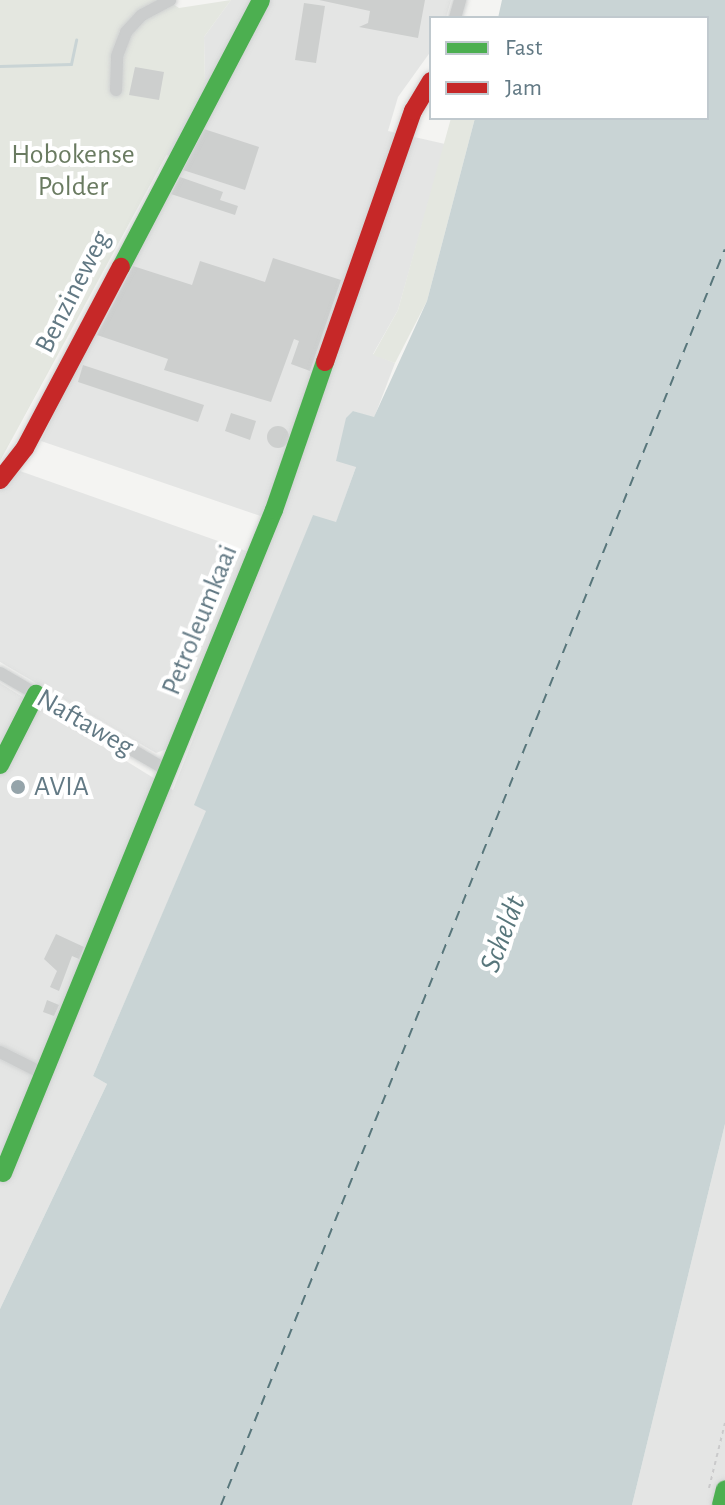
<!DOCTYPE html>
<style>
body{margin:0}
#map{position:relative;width:725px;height:1505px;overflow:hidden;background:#f4f4f2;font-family:"Alegreya Sans",sans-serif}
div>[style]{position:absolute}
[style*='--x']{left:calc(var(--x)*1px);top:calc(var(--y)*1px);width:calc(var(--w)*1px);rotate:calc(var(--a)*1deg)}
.built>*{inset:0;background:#e4e5e4}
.green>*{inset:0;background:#e4e7e0}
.water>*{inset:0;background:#c9d4d5}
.stream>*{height:3px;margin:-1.5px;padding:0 1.5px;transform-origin:1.5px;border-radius:1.5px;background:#c9d4d5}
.ferry>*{height:2px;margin-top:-1px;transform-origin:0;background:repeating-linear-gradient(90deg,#58767b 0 10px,transparent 0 18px)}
.building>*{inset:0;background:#cdcfce}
.round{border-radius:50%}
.path>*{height:2px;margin-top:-1px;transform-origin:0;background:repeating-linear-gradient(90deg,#cacacb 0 4px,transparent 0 8px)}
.roads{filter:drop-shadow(0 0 2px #d0d2d2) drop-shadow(0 0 2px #d0d2d2)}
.street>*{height:12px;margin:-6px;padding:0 6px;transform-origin:6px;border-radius:6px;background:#cbcdcd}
.fast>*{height:18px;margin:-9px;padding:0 9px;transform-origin:9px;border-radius:9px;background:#4caf50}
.jam>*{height:18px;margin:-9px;padding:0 9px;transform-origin:9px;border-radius:9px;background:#c62828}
.dots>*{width:22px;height:22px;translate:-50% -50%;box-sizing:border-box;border:4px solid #fff;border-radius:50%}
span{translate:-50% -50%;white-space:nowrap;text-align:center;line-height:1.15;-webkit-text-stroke:8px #fff;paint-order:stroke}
.park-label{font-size:28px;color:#6a7b61}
.street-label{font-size:28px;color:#627984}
.poi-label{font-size:28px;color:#627984}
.left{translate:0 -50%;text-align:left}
.water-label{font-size:30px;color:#58767b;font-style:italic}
.legend{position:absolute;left:429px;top:16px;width:280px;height:104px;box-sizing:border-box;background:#fff;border:2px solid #c0c9ce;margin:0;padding:10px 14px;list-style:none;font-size:24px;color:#627984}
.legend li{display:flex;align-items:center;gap:16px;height:40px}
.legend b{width:40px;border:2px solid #c0c9ce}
</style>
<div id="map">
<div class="built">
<i style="clip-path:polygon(231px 0,451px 0,446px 18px,431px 18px,431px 51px,398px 97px,388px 131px,445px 144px,398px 310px,373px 354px,395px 363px,374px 418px,353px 411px,356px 467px,336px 523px,313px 516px,195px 805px,207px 810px,93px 1076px,107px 1084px,0 1309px,0 683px,173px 790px,278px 522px,41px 441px,108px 297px,184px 163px,165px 154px,205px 84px,204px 37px)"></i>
<i style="clip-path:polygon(20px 471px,252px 553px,167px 749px,156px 753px,0 662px,0 489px)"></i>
<i style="clip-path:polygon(725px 1124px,725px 1489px,721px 1505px,632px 1505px)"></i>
</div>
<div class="green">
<i style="clip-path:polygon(0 0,167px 0,179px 8px,231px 0,204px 37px,205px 84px,0 461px)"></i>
<i style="clip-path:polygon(451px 118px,475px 118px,427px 301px,395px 363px,373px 355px,398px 310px)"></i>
</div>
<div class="water">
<i style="clip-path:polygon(502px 0,725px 0,725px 1124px,632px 1505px,0 1505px,0 1309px,107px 1084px,93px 1076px,206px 811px,194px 805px,313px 515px,336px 522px,356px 467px,336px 461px,346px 418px,353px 411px,374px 417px,427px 301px,475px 118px,707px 118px,707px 18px,498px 18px)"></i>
</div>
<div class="stream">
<i style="--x:0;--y:66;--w:71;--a:-1.6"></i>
<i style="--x:71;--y:64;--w:25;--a:-78"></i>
</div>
<div class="ferry">
<i style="--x:221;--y:1505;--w:1353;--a:-68.14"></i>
</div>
<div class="building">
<i style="clip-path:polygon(319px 0,425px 0,418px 38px,359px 27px,368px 23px,370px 11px)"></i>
<i style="clip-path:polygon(304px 3px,325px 6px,316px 63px,295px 60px)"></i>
<i style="clip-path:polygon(135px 67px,164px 72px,159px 100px,129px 95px)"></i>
<i style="clip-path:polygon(204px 129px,259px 147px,245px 190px,183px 170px)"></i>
<i style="clip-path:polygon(180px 177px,223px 192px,220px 200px,238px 206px,235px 215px,171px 194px)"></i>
<i style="clip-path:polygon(273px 258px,341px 280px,310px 371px,291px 364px,299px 341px,294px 339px,271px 402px,164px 370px,168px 359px,97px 335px,133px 266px,192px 285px,200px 261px,265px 282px)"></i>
<i style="clip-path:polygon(83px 365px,204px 405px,198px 422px,78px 382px)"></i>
<i style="clip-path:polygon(231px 413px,256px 421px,250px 440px,225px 431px)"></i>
<i class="round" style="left:267px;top:426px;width:22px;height:22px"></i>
<i style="clip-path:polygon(56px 934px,84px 947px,79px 959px,72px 956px,59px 991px,50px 987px,57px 971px,44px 959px)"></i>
<i style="clip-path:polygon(47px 1000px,59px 1005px,54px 1016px,43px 1012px)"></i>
</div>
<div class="path">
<i style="--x:709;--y:1488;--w:67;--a:-76.2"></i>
</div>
<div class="roads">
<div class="street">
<i style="--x:455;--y:18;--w:19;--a:-74"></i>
<i style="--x:116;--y:90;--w:34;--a:-88"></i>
<i style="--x:117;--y:56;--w:26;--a:-69"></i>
<i style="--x:126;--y:32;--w:23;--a:-47"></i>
<i style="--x:142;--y:15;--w:32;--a:-28"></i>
<i style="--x:0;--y:673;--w:197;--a:30.2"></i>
<i style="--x:0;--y:1052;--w:45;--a:26.6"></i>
</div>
<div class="fast">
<i style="--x:121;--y:267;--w:301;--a:-62.3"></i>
<i style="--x:0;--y:765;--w:80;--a:-63.1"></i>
<i style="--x:3;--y:1173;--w:716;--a:-67.77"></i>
<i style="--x:274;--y:510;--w:157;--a:-71"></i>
<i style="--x:721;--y:1505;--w:16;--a:-76"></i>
</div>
<div class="jam">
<i style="--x:325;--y:362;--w:266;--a:-70.7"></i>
<i style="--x:413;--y:111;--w:35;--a:-59"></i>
<i style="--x:0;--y:480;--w:41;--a:-52"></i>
<i style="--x:25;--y:448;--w:205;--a:-62.1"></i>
</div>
</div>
<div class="dots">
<i style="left:18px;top:787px;background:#95a4aa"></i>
</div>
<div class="park-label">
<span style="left:73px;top:171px">Hobokense<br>Polder</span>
</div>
<div class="street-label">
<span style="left:73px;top:292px;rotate:-63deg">Benzineweg</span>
<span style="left:200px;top:620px;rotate:-68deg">Petroleumkaai</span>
<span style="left:85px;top:723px;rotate:30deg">Naftaweg</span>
</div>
<div class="poi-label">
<span class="left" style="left:34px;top:787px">AVIA</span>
</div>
<div class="water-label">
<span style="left:503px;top:934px;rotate:-69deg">Scheldt</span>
</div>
<ul class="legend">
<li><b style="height:10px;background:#4caf50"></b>Fast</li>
<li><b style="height:10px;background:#c62828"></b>Jam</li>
</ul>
</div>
